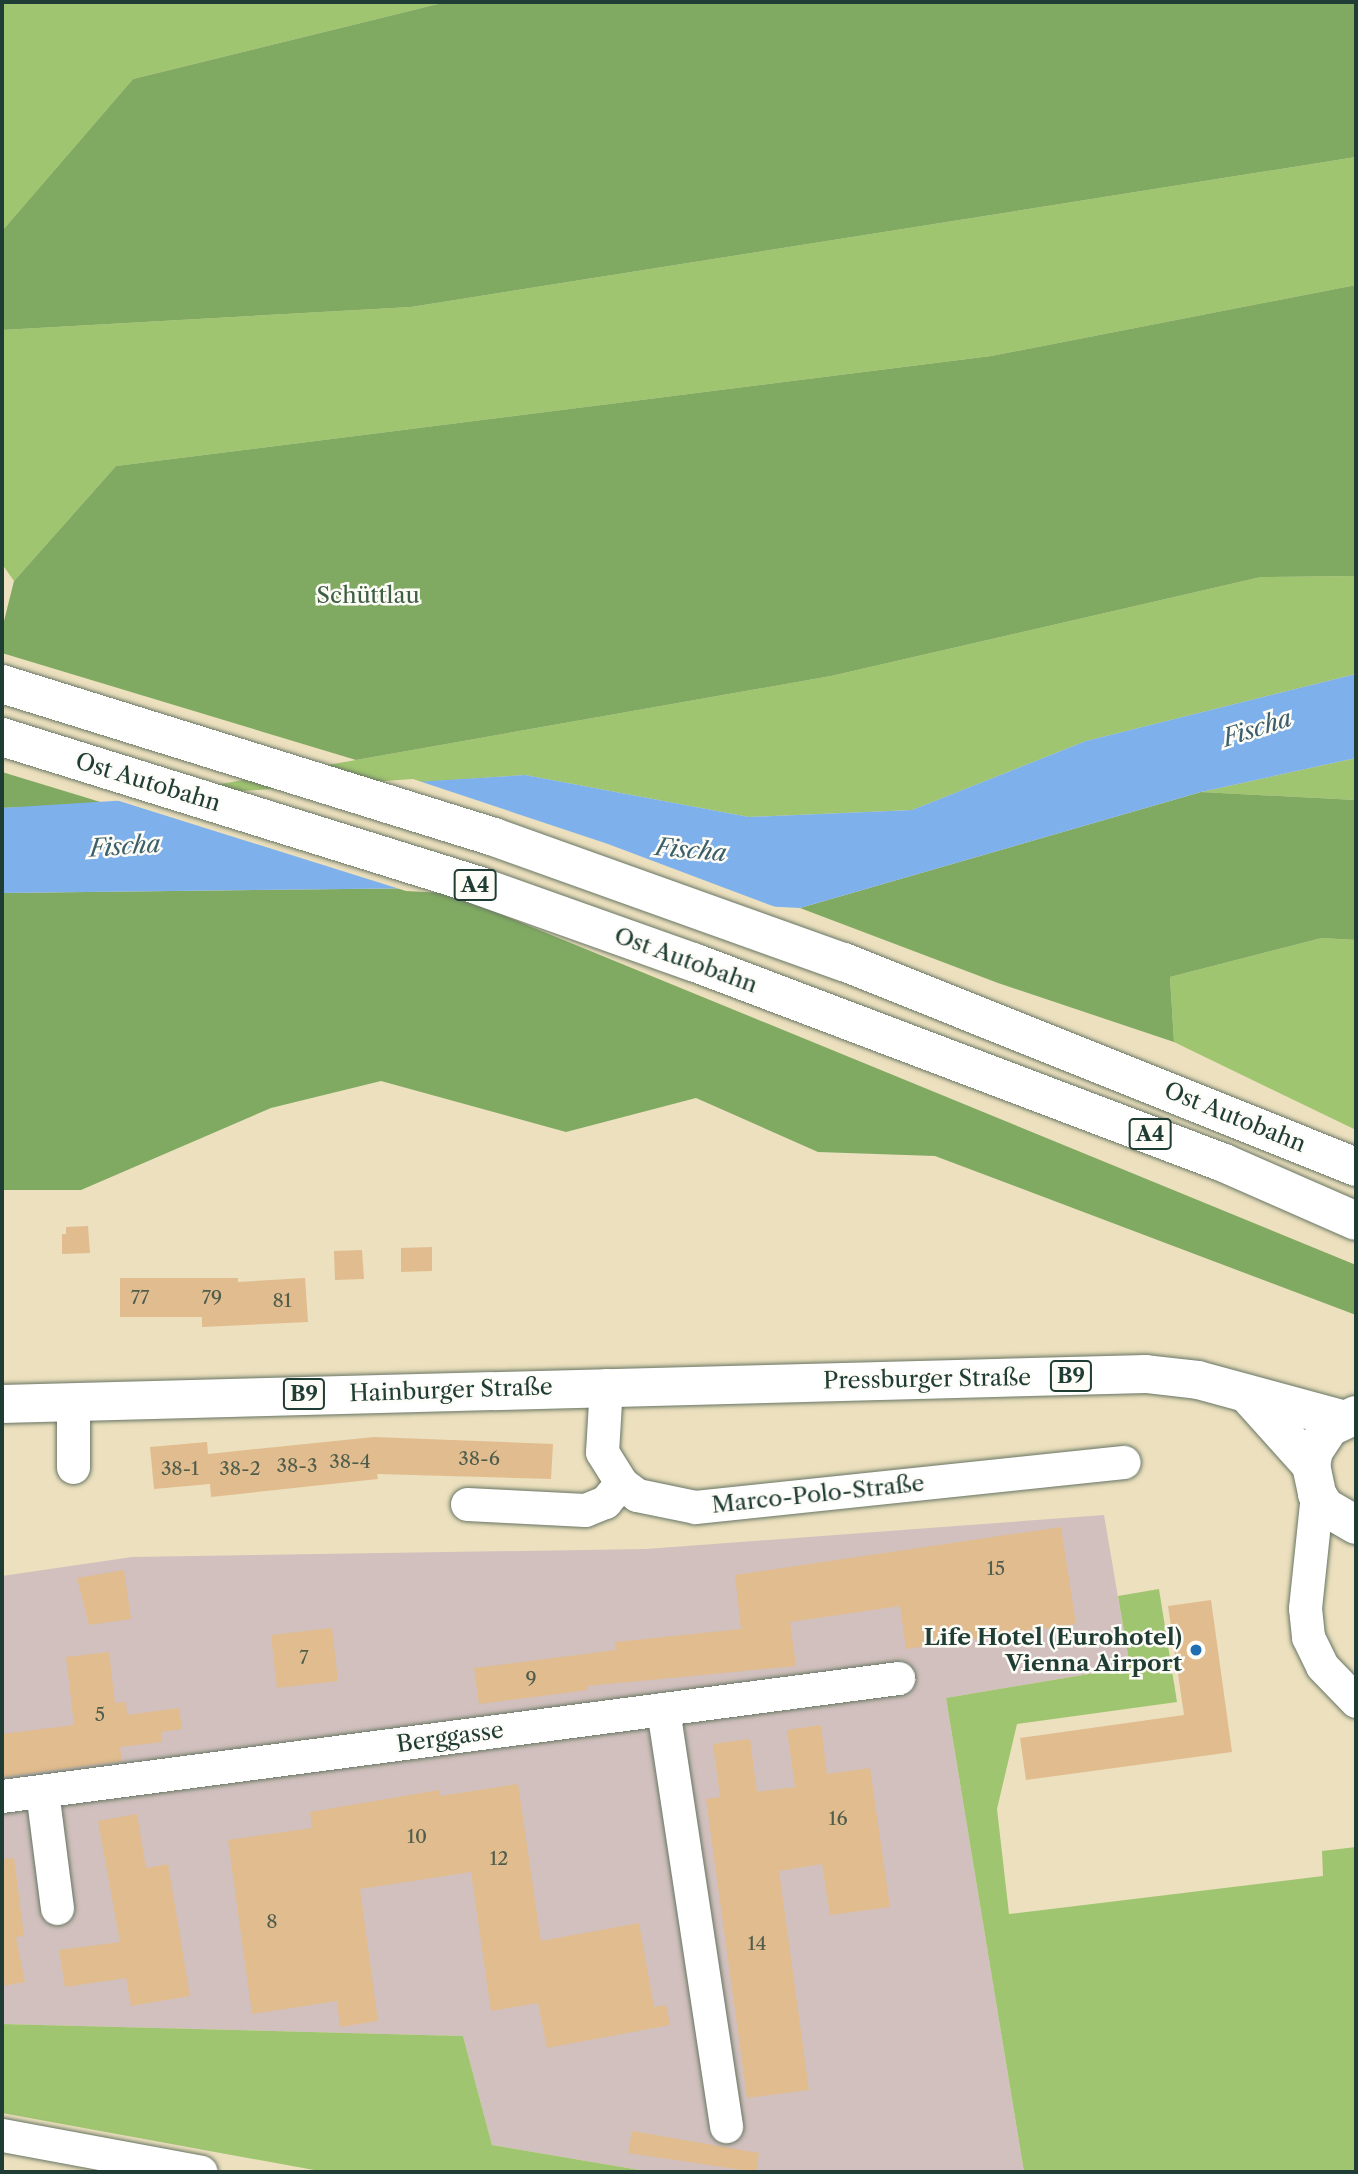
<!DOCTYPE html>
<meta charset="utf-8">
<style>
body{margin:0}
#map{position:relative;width:1358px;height:2174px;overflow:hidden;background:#ece0be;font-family:"Libre Caslon Text",serif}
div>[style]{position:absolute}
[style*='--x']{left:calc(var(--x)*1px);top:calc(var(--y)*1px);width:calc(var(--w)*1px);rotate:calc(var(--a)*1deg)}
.industrial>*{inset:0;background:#d1c0bd}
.green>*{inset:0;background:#a0c570}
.forest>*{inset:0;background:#80aa62}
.water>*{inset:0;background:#7eb1eb}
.pier>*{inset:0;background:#ece0be}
.building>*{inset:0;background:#e1bc8f}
.roads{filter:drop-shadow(0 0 2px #677664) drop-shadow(0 0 2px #677664)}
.minor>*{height:33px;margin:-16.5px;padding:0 16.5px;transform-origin:16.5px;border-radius:16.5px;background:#fff}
.major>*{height:38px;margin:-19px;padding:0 19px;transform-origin:19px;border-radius:19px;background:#fff}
.highway>*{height:38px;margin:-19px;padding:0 19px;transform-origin:19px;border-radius:19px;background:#fff}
.dots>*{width:19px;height:19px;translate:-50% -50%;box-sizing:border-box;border:4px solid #fdfcf7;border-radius:50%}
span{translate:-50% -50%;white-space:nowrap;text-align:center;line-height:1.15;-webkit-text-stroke:5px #fdfcf7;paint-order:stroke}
.number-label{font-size:19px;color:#505d4b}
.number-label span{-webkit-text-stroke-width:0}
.shield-label span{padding:2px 5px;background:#fdfcf7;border:2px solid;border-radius:5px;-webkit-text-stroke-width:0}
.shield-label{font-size:21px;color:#1f3d34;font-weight:700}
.park-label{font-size:23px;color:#3f5f43}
.street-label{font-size:23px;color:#1f3d34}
.poi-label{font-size:23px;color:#1f3d34;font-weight:700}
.right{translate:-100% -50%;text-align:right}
.water-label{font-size:24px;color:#3c606b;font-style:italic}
.frame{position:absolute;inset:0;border:4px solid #1f3d34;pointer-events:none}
</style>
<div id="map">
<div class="industrial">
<i style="clip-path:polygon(1104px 1515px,1130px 1667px,946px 1698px,1024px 2172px,651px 2172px,492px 2145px,463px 2036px,2px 2024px,2px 1576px,132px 1557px,646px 1549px)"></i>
</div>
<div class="green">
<i style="clip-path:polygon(2px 2px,446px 2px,133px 79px,2px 231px)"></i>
<i style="clip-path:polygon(1356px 157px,1356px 285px,991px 356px,116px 466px,14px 581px,2px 564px,2px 330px,411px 307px)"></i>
<i style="clip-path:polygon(1356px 576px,1356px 674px,1086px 741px,912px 810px,749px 817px,525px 775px,107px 804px,831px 676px,1261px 577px)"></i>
<i style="clip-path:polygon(1356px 758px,1356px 800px,1201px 792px)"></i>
<i style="clip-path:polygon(1322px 938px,1356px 940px,1356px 1130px,1174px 1042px,1170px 977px)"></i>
<i style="clip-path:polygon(1159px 1589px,1177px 1702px,1017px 1724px,997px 1809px,1009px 1914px,1323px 1876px,1322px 1851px,1356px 1847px,1356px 2172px,1024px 2172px,946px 1698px,1130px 1667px,1118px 1596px)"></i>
<i style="clip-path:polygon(2px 2024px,463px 2036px,492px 2145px,651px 2172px,325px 2172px,2px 2113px)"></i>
</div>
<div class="forest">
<i style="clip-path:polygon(446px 2px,1356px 2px,1356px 157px,411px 307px,2px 330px,2px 231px,133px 79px)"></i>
<i style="clip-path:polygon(1356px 285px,1356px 576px,1261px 577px,831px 676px,356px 760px,2px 653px,2px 629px,14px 581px,116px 466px,991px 356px)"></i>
<i style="clip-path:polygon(2px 772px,107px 804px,2px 808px)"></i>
<i style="clip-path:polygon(1201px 792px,1356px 800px,1356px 940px,1322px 938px,1170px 977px,1174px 1042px,998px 983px,800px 908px)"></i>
<i style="clip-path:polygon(437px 888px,1356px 1265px,1356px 1315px,935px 1156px,818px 1152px,696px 1098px,566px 1132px,381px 1081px,271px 1108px,81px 1190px,2px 1190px,2px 893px)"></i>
</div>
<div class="water">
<i style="clip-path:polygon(1356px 674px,1356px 758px,1201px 792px,800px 908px,437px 888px,2px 893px,2px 808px,525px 775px,749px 817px,912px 810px,1086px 741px)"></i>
</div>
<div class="pier">
<i style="clip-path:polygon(413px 779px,608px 844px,786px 911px,406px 891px,116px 800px)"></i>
</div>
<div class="building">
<i style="clip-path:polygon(88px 1226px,90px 1253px,62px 1254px,62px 1234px,66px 1234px,66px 1227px)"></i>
<i style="clip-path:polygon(432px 1247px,432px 1271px,401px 1272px,401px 1248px)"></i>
<i style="clip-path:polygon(362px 1250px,364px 1279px,335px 1280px,334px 1251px)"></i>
<i style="clip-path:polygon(120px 1278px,238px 1278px,238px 1282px,305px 1278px,308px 1322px,202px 1327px,202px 1317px,120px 1317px)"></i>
<i style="clip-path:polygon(374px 1437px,553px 1444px,551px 1479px,377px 1474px,378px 1479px,211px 1497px,210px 1484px,154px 1489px,150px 1447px,207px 1442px,208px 1454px)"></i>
<i style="clip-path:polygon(1061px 1527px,1076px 1624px,906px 1649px,900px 1606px,790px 1622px,796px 1666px,587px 1686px,588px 1690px,479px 1704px,474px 1668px,616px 1650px,615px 1642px,741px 1629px,735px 1575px)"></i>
<i style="clip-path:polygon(124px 1570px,131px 1619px,89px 1625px,77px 1578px)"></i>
<i style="clip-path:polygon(1211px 1600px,1232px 1752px,1026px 1780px,1020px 1738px,1184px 1715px,1168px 1606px)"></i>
<i style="clip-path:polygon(332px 1628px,338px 1681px,277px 1688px,271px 1635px)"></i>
<i style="clip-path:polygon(109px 1652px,115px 1703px,126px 1702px,127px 1715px,179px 1708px,182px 1729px,161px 1732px,162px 1742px,120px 1747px,122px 1761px,2px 1777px,2px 1734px,74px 1725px,66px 1657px)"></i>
<i style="clip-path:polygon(821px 1725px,827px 1774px,870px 1768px,890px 1907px,830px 1915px,822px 1864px,779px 1871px,809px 2090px,747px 2098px,706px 1799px,720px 1797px,713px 1744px,750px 1739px,757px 1792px,795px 1787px,787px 1730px)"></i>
<i style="clip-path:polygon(518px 1784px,541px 1941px,639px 1923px,654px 2007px,666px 2005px,670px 2025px,547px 2048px,538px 2003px,491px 2011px,471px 1872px,360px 1889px,378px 2021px,340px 2027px,337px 2001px,252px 2014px,228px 1840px,312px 1828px,310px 1812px,439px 1790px,440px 1796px)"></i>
<i style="clip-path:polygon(137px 1814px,146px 1868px,168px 1864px,190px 1996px,131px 2006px,126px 1978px,65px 1987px,59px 1950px,120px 1942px,98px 1821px)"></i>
<i style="clip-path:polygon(14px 1858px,24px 1936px,16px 1937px,25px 1982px,2px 1986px,2px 1859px)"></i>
<i style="clip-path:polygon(632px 2131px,759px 2153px,756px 2172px,628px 2153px)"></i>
</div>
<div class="roads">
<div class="minor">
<i style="--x:606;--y:1385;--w:67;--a:93.4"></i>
<i style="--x:602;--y:1452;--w:36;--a:58"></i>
<i style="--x:621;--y:1483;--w:20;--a:37"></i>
<i style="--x:637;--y:1495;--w:59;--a:11.7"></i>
<i style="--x:695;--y:1507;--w:431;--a:-6"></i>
<i style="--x:73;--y:1401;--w:66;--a:90"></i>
<i style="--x:1317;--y:1494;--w:115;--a:96"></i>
<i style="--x:1305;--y:1608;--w:29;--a:84"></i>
<i style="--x:1308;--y:1637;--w:32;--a:64"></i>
<i style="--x:1322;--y:1666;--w:49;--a:45.8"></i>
<i style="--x:467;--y:1504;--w:118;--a:2.9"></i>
<i style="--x:585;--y:1510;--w:22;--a:-22"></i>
<i style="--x:605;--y:1502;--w:25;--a:-50"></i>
<i style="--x:663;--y:1709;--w:422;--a:81.4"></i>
<i style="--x:42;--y:1791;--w:118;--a:82.7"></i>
<i style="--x:2;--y:1796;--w:904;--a:-7.5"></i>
<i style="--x:2;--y:2135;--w:202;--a:10.5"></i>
</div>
<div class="major">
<i style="--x:1247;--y:1394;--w:96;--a:48"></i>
<i style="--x:2;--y:1404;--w:1144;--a:-1.5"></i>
<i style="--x:1146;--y:1374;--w:52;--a:6.6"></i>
<i style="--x:1198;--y:1380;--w:149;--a:15.2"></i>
<i style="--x:1356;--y:1415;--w:29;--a:155"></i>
<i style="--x:1330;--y:1427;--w:29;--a:124"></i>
<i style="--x:1314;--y:1451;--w:14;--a:102"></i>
<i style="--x:1311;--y:1465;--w:30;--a:78"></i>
<i style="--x:1317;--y:1494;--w:15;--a:58"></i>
<i style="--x:1325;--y:1507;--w:36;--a:30"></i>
</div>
<div class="highway">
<i style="--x:2;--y:684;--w:515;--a:17.27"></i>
<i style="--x:494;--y:837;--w:372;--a:19.7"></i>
<i style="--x:844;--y:962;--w:552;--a:21.82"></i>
<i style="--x:2;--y:737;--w:500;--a:17.3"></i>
<i style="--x:479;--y:886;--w:227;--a:19.6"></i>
<i style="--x:693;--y:962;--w:568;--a:20.73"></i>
<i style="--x:1224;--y:1163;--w:144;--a:23.7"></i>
</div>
</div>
<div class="dots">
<i style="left:1196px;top:1650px;background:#1f6fb2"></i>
</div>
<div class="number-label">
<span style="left:140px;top:1298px">77</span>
<span style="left:212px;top:1298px">79</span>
<span style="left:282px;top:1301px">81</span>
<span style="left:479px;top:1459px">38-6</span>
<span style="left:350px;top:1462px">38-4</span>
<span style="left:297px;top:1466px">38-3</span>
<span style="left:180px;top:1469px">38-1</span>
<span style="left:240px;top:1469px">38-2</span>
<span style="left:996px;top:1569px">15</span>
<span style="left:304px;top:1658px">7</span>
<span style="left:531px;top:1679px">9</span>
<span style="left:100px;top:1715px">5</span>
<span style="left:838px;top:1819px">16</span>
<span style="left:417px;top:1837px">10</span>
<span style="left:499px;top:1859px">12</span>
<span style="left:272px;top:1922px">8</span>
<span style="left:757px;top:1944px">14</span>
</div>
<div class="shield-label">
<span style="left:475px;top:885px">A4</span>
<span style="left:1150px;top:1134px">A4</span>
<span style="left:1071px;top:1376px">B9</span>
<span style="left:304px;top:1394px">B9</span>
</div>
<div class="park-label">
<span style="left:368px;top:595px">Schüttlau</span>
</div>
<div class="street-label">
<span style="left:148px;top:782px;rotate:17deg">Ost Autobahn</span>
<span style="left:686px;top:960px;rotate:20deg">Ost Autobahn</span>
<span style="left:1235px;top:1117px;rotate:22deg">Ost Autobahn</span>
<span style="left:927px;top:1379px;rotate:-1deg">Pressburger Straße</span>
<span style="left:451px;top:1390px;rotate:-2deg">Hainburger Straße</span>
<span style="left:818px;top:1494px;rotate:-6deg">Marco-Polo-Straße</span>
<span style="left:450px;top:1737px;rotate:-8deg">Berggasse</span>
</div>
<div class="poi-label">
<span class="right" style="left:1182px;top:1650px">Life Hotel (Eurohotel)<br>Vienna Airport</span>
</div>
<div class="water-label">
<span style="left:1257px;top:728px;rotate:-18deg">Fischa</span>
<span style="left:125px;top:846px;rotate:-4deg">Fischa</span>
<span style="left:691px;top:850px;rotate:5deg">Fischa</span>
</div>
<div class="frame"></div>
</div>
